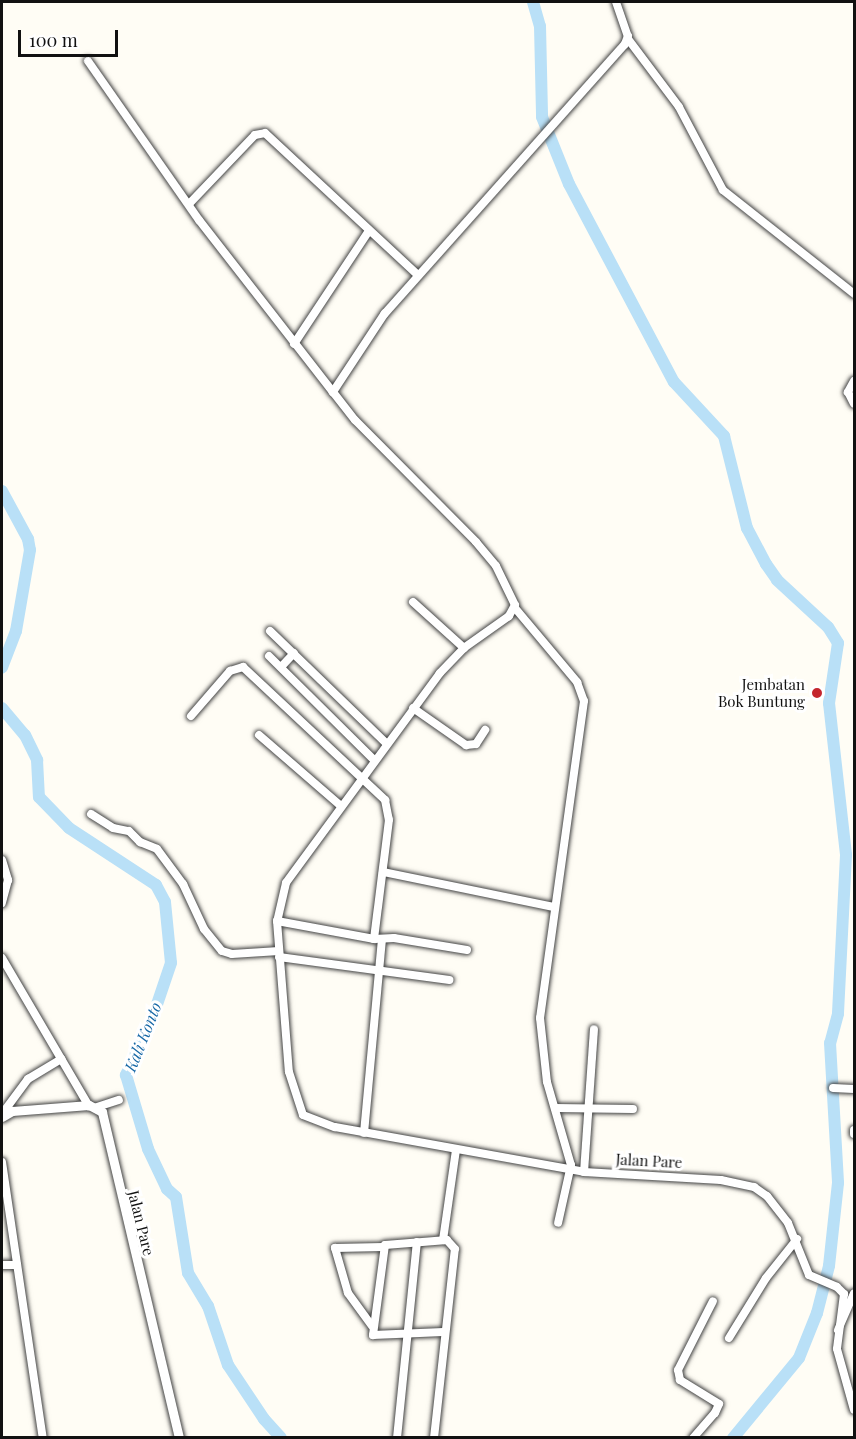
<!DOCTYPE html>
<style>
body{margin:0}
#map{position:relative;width:856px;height:1439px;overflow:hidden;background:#fffdf5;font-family:"Playfair Display",serif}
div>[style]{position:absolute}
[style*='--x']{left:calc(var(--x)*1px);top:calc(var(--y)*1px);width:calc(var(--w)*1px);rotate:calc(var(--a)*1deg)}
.river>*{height:12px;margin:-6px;padding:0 6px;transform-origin:6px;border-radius:6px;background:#b9e0f7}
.roads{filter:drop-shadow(0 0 2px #444) drop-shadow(0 0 2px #444)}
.minor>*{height:8px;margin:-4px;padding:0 4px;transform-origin:4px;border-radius:4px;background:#fff}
.tertiary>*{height:9px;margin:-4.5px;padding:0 4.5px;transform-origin:4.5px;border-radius:4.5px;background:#fff}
.dots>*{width:16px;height:16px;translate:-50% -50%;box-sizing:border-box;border:3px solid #fff;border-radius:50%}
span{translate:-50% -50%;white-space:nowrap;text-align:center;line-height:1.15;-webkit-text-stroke:6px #fff;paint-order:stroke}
.poi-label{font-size:15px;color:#111}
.right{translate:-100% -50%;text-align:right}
.street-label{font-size:15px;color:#111}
.water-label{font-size:16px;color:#1768a6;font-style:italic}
.frame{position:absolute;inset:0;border:3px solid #111;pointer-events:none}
.scale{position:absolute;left:18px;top:30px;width:100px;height:27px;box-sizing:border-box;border:3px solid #111;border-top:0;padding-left:8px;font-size:18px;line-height:21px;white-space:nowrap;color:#111;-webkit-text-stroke:4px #fff;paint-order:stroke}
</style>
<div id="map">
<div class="river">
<i style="--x:533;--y:2;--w:25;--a:74"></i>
<i style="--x:540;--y:26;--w:91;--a:88.7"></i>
<i style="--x:542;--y:117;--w:72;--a:68.1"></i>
<i style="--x:569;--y:184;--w:224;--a:62.1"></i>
<i style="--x:674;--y:382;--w:74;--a:47.2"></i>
<i style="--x:724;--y:436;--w:95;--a:76"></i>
<i style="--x:747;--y:528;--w:41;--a:62.2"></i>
<i style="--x:766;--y:564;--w:19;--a:55"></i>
<i style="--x:777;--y:580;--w:69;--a:42.7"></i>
<i style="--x:828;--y:627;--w:19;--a:58"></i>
<i style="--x:838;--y:643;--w:61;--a:98.5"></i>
<i style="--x:829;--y:703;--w:153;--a:83.6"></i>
<i style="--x:846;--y:855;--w:159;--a:92.9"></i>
<i style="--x:838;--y:1014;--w:30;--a:105"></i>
<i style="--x:830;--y:1043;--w:140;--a:86.7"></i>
<i style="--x:838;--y:1183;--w:83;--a:96.2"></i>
<i style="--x:829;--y:1266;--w:49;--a:104.3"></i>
<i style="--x:817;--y:1313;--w:48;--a:111.8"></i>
<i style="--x:799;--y:1358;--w:104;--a:129.5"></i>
<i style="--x:2;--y:491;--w:55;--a:61.6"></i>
<i style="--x:28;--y:539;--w:11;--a:80"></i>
<i style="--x:30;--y:550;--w:82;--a:99.8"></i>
<i style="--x:16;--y:631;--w:39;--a:111"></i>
<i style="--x:2;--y:708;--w:35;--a:50"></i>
<i style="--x:25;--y:735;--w:28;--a:64"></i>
<i style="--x:37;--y:760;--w:37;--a:87"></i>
<i style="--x:39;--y:797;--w:43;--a:45.9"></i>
<i style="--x:69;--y:828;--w:104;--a:33.2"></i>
<i style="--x:156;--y:885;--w:19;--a:62"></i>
<i style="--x:165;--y:902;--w:61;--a:84.4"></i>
<i style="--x:171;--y:963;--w:62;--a:108.7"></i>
<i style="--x:151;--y:1022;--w:59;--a:115.3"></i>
<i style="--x:126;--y:1075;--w:77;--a:73.4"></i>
<i style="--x:148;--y:1149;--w:44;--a:64.6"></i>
<i style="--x:167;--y:1189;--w:12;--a:42"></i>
<i style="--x:176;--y:1197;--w:77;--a:81"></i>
<i style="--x:188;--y:1273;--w:39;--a:59"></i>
<i style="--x:208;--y:1306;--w:62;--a:71.3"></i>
<i style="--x:228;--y:1365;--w:65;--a:56.3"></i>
<i style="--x:264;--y:1419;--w:25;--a:48"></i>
</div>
<div class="roads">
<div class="minor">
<i style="--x:616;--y:2;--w:36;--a:71"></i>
<i style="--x:628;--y:36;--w:9;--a:111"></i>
<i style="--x:625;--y:44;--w:361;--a:131.7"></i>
<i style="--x:385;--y:313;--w:95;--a:123.4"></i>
<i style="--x:333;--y:392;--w:36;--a:52"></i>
<i style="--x:355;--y:420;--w:172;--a:45.2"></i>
<i style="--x:476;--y:542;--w:31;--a:50"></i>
<i style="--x:496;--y:566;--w:43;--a:64"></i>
<i style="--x:515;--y:605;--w:13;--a:119"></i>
<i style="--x:509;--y:616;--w:55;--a:144.6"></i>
<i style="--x:464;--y:648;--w:35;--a:134"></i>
<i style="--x:440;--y:673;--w:260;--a:126.3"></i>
<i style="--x:286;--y:883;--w:39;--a:103"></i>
<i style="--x:277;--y:921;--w:151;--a:85.5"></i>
<i style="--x:289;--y:1072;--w:45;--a:72"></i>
<i style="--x:303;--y:1115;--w:34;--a:21"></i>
<i style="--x:335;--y:1127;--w:253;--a:10.2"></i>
<i style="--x:584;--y:1172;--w:137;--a:3.3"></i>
<i style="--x:721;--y:1180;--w:34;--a:12"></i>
<i style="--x:754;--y:1187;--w:16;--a:35"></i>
<i style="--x:767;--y:1196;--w:34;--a:52"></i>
<i style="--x:788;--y:1223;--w:56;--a:68"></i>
<i style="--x:809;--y:1275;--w:30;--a:23"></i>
<i style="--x:837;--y:1287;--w:10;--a:45"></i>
<i style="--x:844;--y:1294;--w:55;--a:97.3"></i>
<i style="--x:837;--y:1349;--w:63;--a:74.4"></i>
<i style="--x:628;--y:39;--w:85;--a:53.1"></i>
<i style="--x:679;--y:107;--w:94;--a:62.1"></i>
<i style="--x:723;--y:190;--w:167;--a:38.4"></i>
<i style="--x:88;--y:61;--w:194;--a:55.1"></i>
<i style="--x:199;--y:220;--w:218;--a:52.1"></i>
<i style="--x:189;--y:204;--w:95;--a:-46.3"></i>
<i style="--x:255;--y:135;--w:10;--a:-11"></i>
<i style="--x:265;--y:133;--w:209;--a:42.9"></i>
<i style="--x:294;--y:344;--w:134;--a:-56.5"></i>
<i style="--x:854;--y:381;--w:13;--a:119"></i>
<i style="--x:848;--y:392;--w:13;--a:63"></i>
<i style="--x:413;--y:602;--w:69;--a:42"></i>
<i style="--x:515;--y:608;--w:97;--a:50"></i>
<i style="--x:577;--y:682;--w:20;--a:70"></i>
<i style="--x:584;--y:701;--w:320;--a:97.9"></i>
<i style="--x:540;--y:1018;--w:64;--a:83.8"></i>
<i style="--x:547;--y:1082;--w:86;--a:73.9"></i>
<i style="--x:571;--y:1165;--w:59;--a:102.6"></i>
<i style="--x:270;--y:631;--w:161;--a:44"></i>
<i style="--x:269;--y:656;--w:148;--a:44.7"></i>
<i style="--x:281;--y:667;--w:19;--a:-47"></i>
<i style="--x:413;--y:708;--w:65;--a:34.9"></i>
<i style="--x:466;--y:745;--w:10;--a:-6"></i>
<i style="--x:476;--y:744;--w:17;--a:-57"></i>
<i style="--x:191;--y:716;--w:60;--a:-49.1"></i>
<i style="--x:230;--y:671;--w:14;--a:-17"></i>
<i style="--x:243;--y:667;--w:195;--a:43.1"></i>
<i style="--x:385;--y:800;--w:20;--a:79"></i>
<i style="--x:389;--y:820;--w:120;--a:97.2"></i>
<i style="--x:259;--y:735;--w:108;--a:40.9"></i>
<i style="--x:91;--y:814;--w:26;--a:32"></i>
<i style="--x:113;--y:828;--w:16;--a:11"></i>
<i style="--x:129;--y:831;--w:16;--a:45"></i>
<i style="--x:140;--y:842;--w:18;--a:22"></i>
<i style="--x:157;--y:849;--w:44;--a:53.4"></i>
<i style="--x:183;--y:884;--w:50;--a:65"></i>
<i style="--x:204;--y:929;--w:28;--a:51"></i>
<i style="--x:222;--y:951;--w:10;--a:17"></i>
<i style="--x:232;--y:954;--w:47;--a:-3.7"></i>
<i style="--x:2;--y:860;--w:21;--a:73"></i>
<i style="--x:8;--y:880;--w:24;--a:105"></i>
<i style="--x:383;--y:872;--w:174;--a:11.6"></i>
<i style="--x:277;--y:921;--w:99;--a:10.5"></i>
<i style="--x:374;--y:939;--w:20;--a:-3"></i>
<i style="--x:394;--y:938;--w:74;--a:9.3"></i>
<i style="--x:279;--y:957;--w:172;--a:7.7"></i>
<i style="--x:2;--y:958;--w:172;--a:59.6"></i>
<i style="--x:833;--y:1088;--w:21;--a:3"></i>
<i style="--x:97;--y:1107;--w:23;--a:-18"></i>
<i style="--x:555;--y:1108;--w:78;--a:0.7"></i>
<i style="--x:2;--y:1114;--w:44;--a:-53.4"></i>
<i style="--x:28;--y:1079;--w:39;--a:-31"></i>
<i style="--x:364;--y:1133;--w:194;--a:-84.7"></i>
<i style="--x:854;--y:1134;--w:4;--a:-90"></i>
<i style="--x:2;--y:1162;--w:279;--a:81.6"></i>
<i style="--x:584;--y:1172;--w:143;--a:-86"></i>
<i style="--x:443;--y:1240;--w:91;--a:-81.8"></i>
<i style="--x:2;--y:1265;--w:15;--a:0"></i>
<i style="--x:372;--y:1326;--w:41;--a:-126"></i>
<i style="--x:348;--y:1293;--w:47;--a:-106.1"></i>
<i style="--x:335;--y:1248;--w:48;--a:-1.2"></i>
<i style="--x:838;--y:1330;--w:40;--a:-66.6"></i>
<i style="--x:729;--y:1338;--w:70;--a:-58.3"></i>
<i style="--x:766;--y:1278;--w:50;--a:-51.5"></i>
<i style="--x:397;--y:1438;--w:197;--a:-84.2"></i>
<i style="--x:434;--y:1438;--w:190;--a:-83.7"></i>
<i style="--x:455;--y:1249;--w:12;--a:-132"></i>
<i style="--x:447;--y:1240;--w:62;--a:175.4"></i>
<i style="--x:385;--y:1245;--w:91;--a:97.6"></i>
<i style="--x:373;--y:1335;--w:70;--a:-2.5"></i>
<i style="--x:693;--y:1438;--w:33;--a:-49"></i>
<i style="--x:715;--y:1413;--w:10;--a:-66"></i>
<i style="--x:719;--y:1404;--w:46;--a:-148.4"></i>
<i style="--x:680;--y:1380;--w:10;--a:-101"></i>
<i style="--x:678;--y:1370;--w:77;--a:-63.1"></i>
</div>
<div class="tertiary">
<i style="--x:2;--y:1117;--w:12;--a:-31"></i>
<i style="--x:12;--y:1111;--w:77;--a:-4.5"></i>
<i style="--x:89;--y:1105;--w:15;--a:28"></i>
<i style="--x:102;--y:1112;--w:335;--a:76.7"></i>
</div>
</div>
<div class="dots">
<i style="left:817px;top:693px;background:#c4262e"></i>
</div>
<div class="poi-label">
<span class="right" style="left:805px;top:693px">Jembatan<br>Bok Buntung</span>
</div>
<div class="street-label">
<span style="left:649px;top:1161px;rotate:3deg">Jalan Pare</span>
<span style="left:141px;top:1223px;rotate:76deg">Jalan Pare</span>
</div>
<div class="water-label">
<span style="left:143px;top:1037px;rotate:-68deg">Kali Konto</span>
</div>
<div class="frame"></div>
<div class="scale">100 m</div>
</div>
